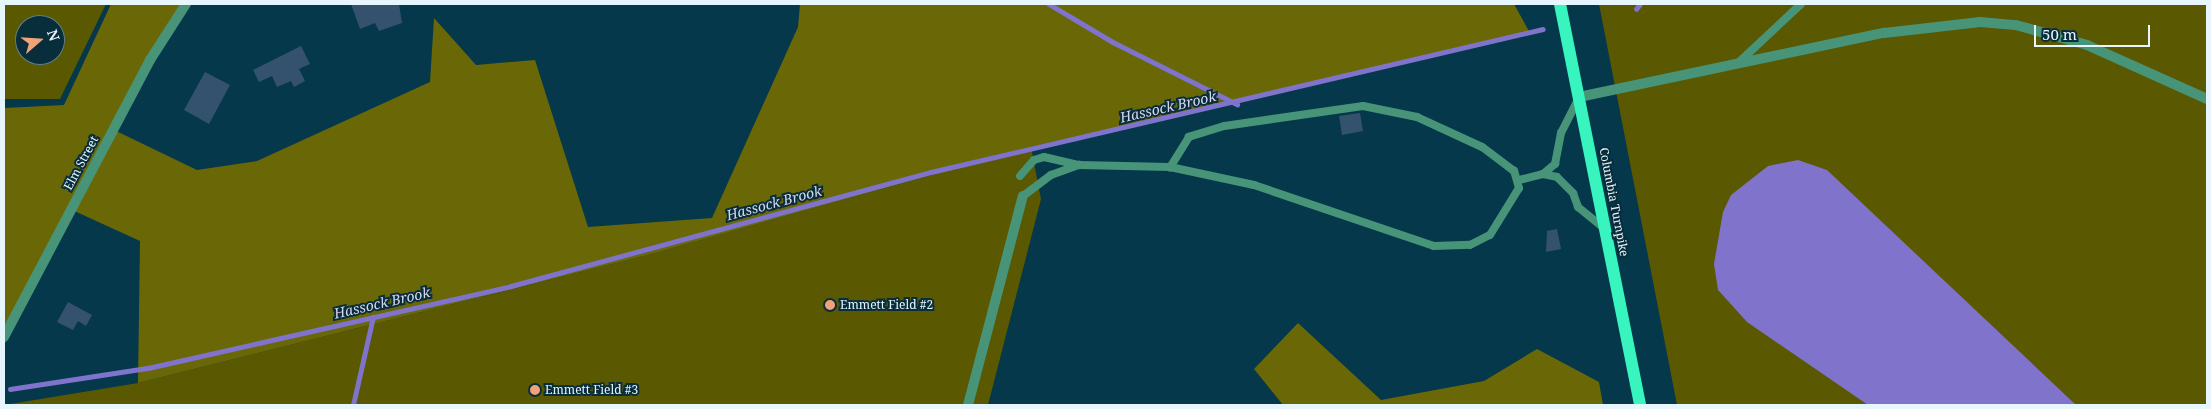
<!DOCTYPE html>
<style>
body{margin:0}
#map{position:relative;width:2211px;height:409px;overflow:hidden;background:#04384a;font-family:"Noto Serif",serif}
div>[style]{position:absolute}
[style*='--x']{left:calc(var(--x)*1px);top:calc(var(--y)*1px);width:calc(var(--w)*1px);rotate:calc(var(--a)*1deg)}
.green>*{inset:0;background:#5a5800}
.forest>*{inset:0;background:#6a6806}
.water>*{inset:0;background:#7f73cc}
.stream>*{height:4.5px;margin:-2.25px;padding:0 2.25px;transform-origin:2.25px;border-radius:2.25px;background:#7f73cc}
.building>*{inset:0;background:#34526e}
.service>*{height:8px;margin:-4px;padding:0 4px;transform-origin:4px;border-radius:4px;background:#479479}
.pedestrian>*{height:10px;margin:-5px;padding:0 5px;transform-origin:5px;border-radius:5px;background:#479479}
.minor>*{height:10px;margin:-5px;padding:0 5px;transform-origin:5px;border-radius:5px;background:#479479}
.primary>*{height:12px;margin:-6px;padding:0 6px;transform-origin:6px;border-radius:6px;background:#38f5bf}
.dots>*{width:14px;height:14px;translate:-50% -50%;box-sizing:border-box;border:2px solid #082d3b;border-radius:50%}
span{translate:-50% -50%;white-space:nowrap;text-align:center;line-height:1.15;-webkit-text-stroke:4px #082d3b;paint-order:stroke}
.street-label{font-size:12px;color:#e7f5fc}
.poi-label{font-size:12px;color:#e7f5fc}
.left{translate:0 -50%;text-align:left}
.water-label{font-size:14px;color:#d8d7ef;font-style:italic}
.frame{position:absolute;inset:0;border:5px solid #e7f5fc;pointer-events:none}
.north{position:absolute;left:15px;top:15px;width:50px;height:50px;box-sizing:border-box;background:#082d3b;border:1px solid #617d88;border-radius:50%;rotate:71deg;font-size:14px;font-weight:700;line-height:20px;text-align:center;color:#e7f5fc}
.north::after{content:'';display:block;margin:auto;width:18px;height:22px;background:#f0a279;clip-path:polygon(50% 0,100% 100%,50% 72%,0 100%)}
.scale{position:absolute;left:2034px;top:25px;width:116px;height:22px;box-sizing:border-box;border:2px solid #e7f5fc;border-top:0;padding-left:6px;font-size:15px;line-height:18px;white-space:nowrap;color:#e7f5fc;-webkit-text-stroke:4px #082d3b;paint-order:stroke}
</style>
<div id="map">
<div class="green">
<i style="clip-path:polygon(evenodd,4px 4px,106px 4px,60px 99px,4px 99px,4px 4px,25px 25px,55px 25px,55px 55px,25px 55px,25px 25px)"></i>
<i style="clip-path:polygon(1599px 4px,2207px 4px,2207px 405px,1677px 405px)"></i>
<i style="clip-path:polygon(1031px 147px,1041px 199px,988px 405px,4px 405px,138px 383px,648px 255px)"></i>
</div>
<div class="forest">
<i style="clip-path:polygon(111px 4px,188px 4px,114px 130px,197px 170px,257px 161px,430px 82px,434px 18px,476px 65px,535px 60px,588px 227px,712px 218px,798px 27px,800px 4px,1514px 4px,1530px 33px,1031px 147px,648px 255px,138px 383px,140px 241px,70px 209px,4px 345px,4px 108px,64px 105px)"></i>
<i style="clip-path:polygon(1298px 323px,1381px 400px,1484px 381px,1537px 349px,1599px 382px,1603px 405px,1283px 405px,1254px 369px)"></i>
</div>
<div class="water">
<i style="clip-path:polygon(1798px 160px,1827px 170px,2076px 405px,1868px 405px,1747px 322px,1718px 290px,1714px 264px,1723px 212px,1731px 195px,1768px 166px)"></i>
</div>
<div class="stream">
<i style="--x:1049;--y:4;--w:74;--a:30.7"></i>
<i style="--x:1113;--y:42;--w:139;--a:26.6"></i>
<i style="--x:1636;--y:9;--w:6;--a:-51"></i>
<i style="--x:10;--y:389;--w:140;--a:-8.7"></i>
<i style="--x:148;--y:368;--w:372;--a:-12.7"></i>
<i style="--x:511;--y:286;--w:435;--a:-15.2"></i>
<i style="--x:931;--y:172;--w:628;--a:-13.15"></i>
<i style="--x:353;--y:405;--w:90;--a:-77.2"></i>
</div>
<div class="building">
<i style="clip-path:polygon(351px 4px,399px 4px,402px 23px,379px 31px,375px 23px,360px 29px)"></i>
<i style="clip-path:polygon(301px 46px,310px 64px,299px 69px,305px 81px,294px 87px,291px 81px,277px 87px,272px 76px,259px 82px,253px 70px)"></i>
<i style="clip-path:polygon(205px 72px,230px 85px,209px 124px,184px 110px)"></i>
<i style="clip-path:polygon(1360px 113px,1363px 131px,1342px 135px,1339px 116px)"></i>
<i style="clip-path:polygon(1557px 229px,1561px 249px,1546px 252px,1547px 231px)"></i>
<i style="clip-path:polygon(68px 302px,92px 315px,86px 326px,78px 321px,73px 330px,57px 322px)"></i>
</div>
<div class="service">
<i style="--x:1738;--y:63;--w:86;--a:-43.1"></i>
<i style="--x:1543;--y:174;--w:16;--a:-40"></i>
<i style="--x:1555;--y:164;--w:32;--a:-79"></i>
<i style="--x:1561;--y:133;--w:38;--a:-63"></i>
<i style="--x:1020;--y:176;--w:21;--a:-49"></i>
<i style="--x:1034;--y:160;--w:10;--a:-17"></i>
<i style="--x:1044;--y:157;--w:36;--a:13"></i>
<i style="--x:1519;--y:180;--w:25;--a:-14"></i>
<i style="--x:1543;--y:174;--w:14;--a:12"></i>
<i style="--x:1557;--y:177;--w:23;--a:45"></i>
<i style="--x:1573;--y:193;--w:15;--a:70"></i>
<i style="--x:1578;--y:207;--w:33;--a:39"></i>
<i style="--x:1023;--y:196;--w:35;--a:-37"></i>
<i style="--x:1051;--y:175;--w:30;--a:-20"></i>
<i style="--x:1079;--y:165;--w:91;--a:1.3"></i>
<i style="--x:1170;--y:167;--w:86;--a:12.1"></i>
<i style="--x:1254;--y:185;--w:190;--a:18.7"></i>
<i style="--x:1434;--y:246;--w:36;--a:-2"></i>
<i style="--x:1470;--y:245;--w:22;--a:-27"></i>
<i style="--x:1490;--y:235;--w:55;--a:-58.3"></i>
<i style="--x:1519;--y:188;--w:18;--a:-106"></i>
<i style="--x:1514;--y:171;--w:40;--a:-143"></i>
<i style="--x:1482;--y:147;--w:72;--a:-155.2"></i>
<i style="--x:1417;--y:117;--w:55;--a:-168.5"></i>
<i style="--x:1363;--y:106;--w:140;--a:171.8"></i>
<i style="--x:1224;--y:126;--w:37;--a:163"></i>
<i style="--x:1189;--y:137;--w:36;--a:122"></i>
</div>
<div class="pedestrian">
<i style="--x:968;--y:405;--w:216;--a:-75.3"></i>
</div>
<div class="minor">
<i style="--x:1579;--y:97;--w:312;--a:-11.9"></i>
<i style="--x:1884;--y:33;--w:97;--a:-6.5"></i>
<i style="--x:1980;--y:22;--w:36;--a:5"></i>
<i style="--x:2016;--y:25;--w:74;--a:15.7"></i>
<i style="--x:2087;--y:45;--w:132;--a:24.2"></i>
<i style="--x:4;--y:337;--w:313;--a:-62.2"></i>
<i style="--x:150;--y:60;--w:67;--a:-57.3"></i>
</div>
<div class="primary">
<i style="--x:1560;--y:4;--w:409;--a:78.7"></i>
</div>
<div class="dots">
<i style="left:830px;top:305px;background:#f0a279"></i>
<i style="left:535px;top:390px;background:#f0a279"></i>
</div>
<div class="street-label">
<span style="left:81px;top:163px;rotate:-62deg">Elm Street</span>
<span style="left:1614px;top:202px;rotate:79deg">Columbia Turnpike</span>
</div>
<div class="poi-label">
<span class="left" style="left:840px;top:305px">Emmett Field #2</span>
<span class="left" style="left:545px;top:390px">Emmett Field #3</span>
</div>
<div class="water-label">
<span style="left:1168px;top:107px;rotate:-13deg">Hassock Brook</span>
<span style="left:774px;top:203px;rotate:-15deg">Hassock Brook</span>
<span style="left:382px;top:303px;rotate:-13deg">Hassock Brook</span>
</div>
<div class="frame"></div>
<div class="north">N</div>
<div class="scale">50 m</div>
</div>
